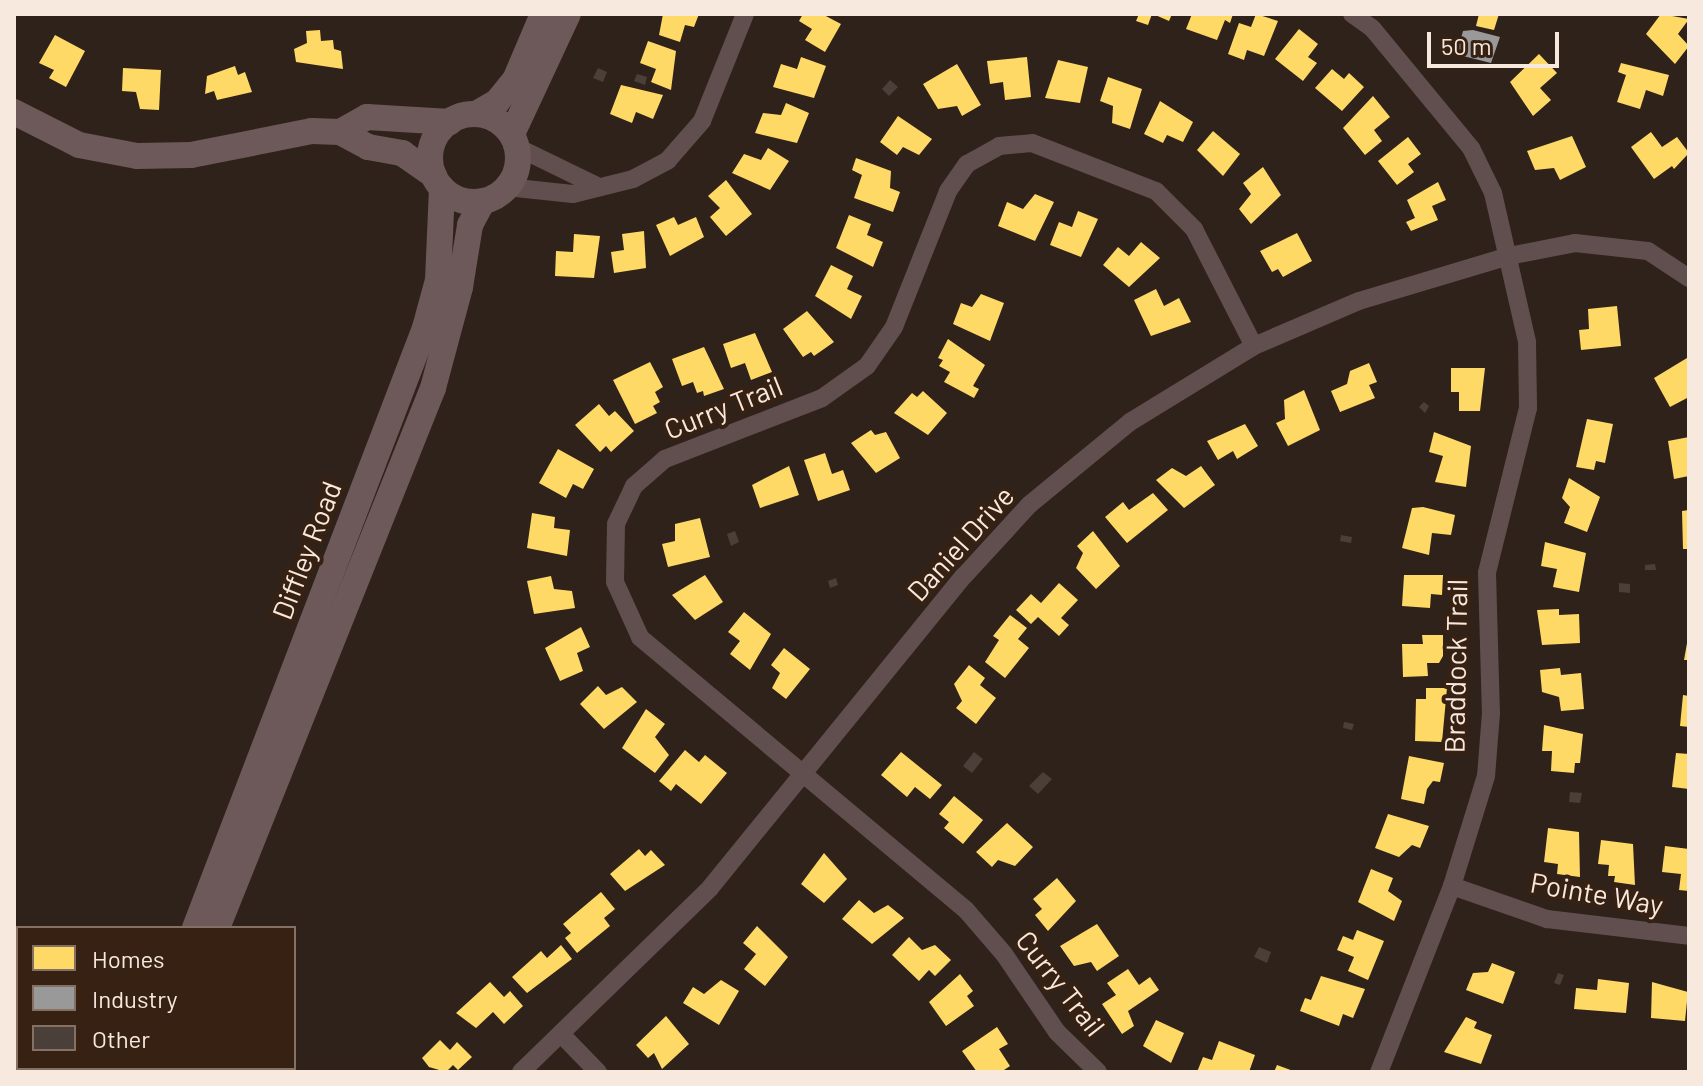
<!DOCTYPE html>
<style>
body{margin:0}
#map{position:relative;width:1703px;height:1086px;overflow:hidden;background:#2f221a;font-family:Barlow,sans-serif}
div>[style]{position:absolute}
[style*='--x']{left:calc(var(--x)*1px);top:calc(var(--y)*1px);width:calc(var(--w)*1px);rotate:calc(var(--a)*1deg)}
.homes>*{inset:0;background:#ffd966}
.industry>*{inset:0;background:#999}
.building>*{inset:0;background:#4a4039}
.street>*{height:18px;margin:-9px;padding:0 9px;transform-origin:9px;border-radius:9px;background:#614f50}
.secondary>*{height:26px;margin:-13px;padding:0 13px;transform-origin:13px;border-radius:13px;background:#6d585a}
.secondary>.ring{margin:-13px;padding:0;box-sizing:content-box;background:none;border:26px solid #6d585a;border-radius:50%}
span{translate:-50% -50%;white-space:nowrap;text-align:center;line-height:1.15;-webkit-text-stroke:8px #372112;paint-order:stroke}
.street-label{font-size:28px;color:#f8e9df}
.frame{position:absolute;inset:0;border:16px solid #f8e9df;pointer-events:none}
.legend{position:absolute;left:16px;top:926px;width:280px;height:144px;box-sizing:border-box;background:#372112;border:2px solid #847164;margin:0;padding:10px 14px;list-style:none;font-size:24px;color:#f8e9df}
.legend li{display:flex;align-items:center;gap:16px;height:40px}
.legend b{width:40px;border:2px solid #847164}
.scale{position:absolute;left:1427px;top:32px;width:132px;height:36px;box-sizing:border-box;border:4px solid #f8e9df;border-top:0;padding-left:10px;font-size:24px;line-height:28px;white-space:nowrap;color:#f8e9df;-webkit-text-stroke:6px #372112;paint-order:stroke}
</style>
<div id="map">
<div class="homes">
<i style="clip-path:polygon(663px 14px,699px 14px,694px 27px,685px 25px,680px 42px,659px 35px)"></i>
<i style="clip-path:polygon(803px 14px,822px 14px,841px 24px,825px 52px,805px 40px,812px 29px,799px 21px)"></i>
<i style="clip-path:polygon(1139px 14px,1152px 14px,1148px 25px,1136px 21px)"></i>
<i style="clip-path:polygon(1153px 14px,1172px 14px,1169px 21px)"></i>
<i style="clip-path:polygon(1192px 14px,1233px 14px,1230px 23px,1225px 20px,1217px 40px,1186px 29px)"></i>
<i style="clip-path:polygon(1256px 14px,1278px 21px,1264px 56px,1247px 50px,1244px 60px,1228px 54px,1239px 23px,1251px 27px)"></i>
<i style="clip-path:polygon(1479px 14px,1499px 14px,1494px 30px,1476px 26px)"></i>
<i style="clip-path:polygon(1661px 14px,1689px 19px,1678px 34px,1689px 46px,1675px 64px,1646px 34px)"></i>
<i style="clip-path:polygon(1299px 29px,1318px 44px,1308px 57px,1317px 63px,1303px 81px,1275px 59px)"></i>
<i style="clip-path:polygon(320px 30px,321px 41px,333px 40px,334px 49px,341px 51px,343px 69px,296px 62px,294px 49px,307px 43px,306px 31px)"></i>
<i style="clip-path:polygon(55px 35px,85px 51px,66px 87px,49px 78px,54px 70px,39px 63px)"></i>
<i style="clip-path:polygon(648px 41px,676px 51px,671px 90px,651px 82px,656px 69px,640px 63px)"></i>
<i style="clip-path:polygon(1539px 54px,1557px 73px,1540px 88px,1551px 100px,1533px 116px,1510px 82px)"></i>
<i style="clip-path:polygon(801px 57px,826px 66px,814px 98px,773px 87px,781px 64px,797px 69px)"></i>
<i style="clip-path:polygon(1027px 57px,1031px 97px,1005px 100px,1003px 82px,990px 84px,987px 61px)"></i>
<i style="clip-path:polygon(1058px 60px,1088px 67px,1080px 103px,1045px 98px)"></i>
<i style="clip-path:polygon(1621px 63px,1669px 75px,1663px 96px,1646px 90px,1640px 109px,1617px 102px,1626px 75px,1618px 72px)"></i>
<i style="clip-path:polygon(957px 64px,981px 105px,962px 116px,957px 106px,938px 109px,923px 84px)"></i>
<i style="clip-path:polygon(235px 66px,238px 75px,245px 72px,252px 92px,217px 100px,214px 91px,205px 94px,207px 76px)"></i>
<i style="clip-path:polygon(123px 68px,161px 70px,159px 110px,140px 109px,136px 92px,122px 91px)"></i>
<i style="clip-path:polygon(1332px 69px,1344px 79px,1349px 73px,1364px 87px,1342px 111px,1315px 88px)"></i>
<i style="clip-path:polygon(1108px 77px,1142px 89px,1130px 129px,1112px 123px,1113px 106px,1100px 101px)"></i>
<i style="clip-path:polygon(621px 85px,663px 95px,653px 119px,636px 112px,632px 123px,610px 114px)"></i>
<i style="clip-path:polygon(1373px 96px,1390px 117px,1374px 130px,1382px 141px,1365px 155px,1343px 128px)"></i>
<i style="clip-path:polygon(1160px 101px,1193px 122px,1183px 142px,1167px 135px,1163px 143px,1144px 134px)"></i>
<i style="clip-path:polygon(786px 103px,809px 113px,797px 143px,755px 133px,763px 113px,781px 115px)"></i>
<i style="clip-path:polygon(898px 116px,932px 139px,919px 155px,903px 147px,897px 155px,880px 142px)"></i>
<i style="clip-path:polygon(1213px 131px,1240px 154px,1223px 176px,1197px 150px)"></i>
<i style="clip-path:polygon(1651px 132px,1662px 147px,1677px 137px,1689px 153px,1674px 169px,1672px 166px,1654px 179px,1631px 147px)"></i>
<i style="clip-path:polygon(1572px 136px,1586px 167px,1560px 180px,1554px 168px,1535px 170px,1527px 151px)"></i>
<i style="clip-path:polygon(1408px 137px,1421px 154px,1408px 164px,1414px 172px,1397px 185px,1378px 161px)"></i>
<i style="clip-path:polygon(768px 148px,789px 161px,770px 190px,732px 173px,744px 154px,761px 160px)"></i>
<i style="clip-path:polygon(856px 158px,891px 171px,890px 188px,900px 192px,893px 212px,854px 198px,862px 175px,852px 170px)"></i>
<i style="clip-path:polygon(1263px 167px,1281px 195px,1251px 224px,1239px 209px,1251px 194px,1243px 183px)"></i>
<i style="clip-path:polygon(726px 180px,752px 214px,726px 236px,710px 217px,720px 208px,708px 196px)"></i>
<i style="clip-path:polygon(1438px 182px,1446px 200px,1432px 206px,1438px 220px,1411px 231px,1406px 222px,1415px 218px,1407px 200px)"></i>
<i style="clip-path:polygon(1035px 194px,1054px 202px,1035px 241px,998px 226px,1007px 202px,1023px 209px)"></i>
<i style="clip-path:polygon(1078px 211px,1098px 219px,1081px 257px,1050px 245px,1059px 222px,1072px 227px)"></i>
<i style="clip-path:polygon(849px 215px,871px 224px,867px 235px,883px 242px,873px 267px,836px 248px)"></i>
<i style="clip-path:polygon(674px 217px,678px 225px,696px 217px,704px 237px,670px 256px,656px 225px)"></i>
<i style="clip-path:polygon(644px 231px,646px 268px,614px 273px,611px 252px,624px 250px,622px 234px)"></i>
<i style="clip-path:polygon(1297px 233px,1312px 261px,1283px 277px,1278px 269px,1272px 272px,1260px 251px)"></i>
<i style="clip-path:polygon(574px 234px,600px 236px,594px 278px,555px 276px,556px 251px,573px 252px)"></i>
<i style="clip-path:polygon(1141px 242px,1160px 258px,1129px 287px,1103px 265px,1118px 247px,1129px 256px)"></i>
<i style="clip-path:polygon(831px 265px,853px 276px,847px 289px,862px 296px,851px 319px,815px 296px)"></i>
<i style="clip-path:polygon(1156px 289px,1164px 306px,1179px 298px,1191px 322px,1151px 336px,1134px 300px)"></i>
<i style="clip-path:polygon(981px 294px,1004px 303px,990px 341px,953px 324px,961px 303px,972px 307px)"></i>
<i style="clip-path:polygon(1617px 306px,1621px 346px,1581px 350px,1579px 330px,1589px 329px,1588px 309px)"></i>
<i style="clip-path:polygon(807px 311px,834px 342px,814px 356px,811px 352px,803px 357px,783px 329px)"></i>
<i style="clip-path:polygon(755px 333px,772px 372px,751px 380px,745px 363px,731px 368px,723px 344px)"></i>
<i style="clip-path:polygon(948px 339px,985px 365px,973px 386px,979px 389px,974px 398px,944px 382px,950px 372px,939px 366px,943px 360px,938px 358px)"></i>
<i style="clip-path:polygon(704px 347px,724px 389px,704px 396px,703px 391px,697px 393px,693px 382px,682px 386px,672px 359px)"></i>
<i style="clip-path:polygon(1687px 358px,1689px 397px,1670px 407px,1654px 378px)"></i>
<i style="clip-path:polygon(650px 362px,663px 387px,655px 392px,660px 402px,653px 406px,657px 413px,635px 424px,613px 380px)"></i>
<i style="clip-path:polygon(1369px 363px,1377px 382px,1369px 385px,1375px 398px,1340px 412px,1331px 391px,1347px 384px,1350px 371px)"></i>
<i style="clip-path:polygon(1451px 368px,1485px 368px,1480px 411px,1459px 411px,1459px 392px,1451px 392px)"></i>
<i style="clip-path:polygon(1304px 390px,1320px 430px,1288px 446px,1276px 423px,1285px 419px,1284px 400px)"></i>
<i style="clip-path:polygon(923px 391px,947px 413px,928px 435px,894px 413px,912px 393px,917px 397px)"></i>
<i style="clip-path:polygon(599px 404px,609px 416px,615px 411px,634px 431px,611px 452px,606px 446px,600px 452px,575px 425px)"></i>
<i style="clip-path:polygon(1587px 419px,1613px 424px,1605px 463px,1596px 461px,1594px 470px,1576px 467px)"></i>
<i style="clip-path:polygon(1245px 424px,1258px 446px,1237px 459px,1233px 451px,1218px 460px,1207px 441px)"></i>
<i style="clip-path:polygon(871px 430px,875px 435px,886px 432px,900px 458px,876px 473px,851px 443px)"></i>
<i style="clip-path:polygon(1434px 432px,1471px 446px,1466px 487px,1435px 482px,1443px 456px,1429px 452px)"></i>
<i style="clip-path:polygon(1689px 437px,1689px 476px,1674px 479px,1668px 441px)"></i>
<i style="clip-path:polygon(558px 449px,594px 469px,583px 489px,573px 484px,566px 498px,539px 483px)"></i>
<i style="clip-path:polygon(825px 453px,832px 474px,843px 470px,850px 490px,818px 501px,804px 460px)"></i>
<i style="clip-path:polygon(789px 466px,799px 495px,760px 508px,752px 485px)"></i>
<i style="clip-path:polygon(1201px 466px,1215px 485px,1184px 508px,1156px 480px,1172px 468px,1186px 476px)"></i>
<i style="clip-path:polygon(1569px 478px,1600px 497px,1587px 532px,1564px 523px,1570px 507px,1562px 498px)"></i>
<i style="clip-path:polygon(1153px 493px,1168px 510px,1127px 543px,1105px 517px,1123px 502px,1129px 510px)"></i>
<i style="clip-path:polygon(1423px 507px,1455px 515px,1451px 535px,1432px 533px,1429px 555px,1402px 548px,1412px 508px)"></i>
<i style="clip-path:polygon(1689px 510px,1689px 549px,1683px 549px,1682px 511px)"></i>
<i style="clip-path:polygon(532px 513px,555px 517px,554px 528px,570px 530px,567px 556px,527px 548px)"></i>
<i style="clip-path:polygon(700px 518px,710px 557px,668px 567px,662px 544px,675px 541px,675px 524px)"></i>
<i style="clip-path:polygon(1093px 531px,1120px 566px,1096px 589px,1076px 568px,1083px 553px,1077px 546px)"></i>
<i style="clip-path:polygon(1545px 542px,1586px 553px,1579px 592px,1553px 587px,1557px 569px,1541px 566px)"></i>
<i style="clip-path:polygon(705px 575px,723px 602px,695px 620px,672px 595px)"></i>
<i style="clip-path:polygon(1404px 575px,1443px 575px,1442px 595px,1431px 594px,1430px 608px,1402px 606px)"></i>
<i style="clip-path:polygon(551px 576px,554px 589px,572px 591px,575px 608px,534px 614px,527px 581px)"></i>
<i style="clip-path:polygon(1059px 583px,1078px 600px,1061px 618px,1069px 625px,1059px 636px,1038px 617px,1031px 624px,1016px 610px,1031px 594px,1041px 603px)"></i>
<i style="clip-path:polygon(1559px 609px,1559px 615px,1579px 614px,1580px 643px,1542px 645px,1537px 610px)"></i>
<i style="clip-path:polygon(744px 612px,771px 634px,750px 670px,730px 654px,740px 641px,728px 632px)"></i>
<i style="clip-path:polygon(1010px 615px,1027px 628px,1018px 639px,1029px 648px,1005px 678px,985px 662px,999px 640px,993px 636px)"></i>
<i style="clip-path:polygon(581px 627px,590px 647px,577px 653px,583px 671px,560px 681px,545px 648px)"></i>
<i style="clip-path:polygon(1689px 632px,1689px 660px,1684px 660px)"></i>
<i style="clip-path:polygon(1422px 635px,1443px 635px,1443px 656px,1439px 663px,1427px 663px,1428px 676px,1403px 677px,1402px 644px,1423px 644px)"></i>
<i style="clip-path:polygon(784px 648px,810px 669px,786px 699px,772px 688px,780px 673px,771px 665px)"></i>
<i style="clip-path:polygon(969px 665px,985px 678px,980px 685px,996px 698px,976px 724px,956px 708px,962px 701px,954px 684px)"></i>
<i style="clip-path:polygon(1560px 668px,1561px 675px,1581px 673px,1584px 709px,1561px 711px,1559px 697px,1542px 692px,1540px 670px)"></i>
<i style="clip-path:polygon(598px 686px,606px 695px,622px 687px,637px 702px,604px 729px,580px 704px)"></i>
<i style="clip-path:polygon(1426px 688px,1447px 688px,1442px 742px,1415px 741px,1416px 699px,1426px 699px)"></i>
<i style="clip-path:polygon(1683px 695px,1689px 696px,1689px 727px,1680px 726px)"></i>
<i style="clip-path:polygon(646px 709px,665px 724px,655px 737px,669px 755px,655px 773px,622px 748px)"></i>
<i style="clip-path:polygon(1544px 725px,1583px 734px,1580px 763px,1575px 763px,1574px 773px,1551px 771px,1552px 751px,1542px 751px)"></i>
<i style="clip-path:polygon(685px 750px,699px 762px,705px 755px,727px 773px,701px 804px,676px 784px,671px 791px,659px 781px)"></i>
<i style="clip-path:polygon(901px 752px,942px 785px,930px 799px,915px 787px,907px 797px,881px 775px)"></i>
<i style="clip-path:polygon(1676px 753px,1689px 754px,1689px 789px,1672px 787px)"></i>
<i style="clip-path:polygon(1409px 756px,1444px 763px,1440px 782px,1433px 781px,1427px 789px,1424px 804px,1401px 799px)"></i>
<i style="clip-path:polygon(954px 796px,983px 820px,963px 844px,944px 828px,949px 822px,939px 814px)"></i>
<i style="clip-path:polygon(1388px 814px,1429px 826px,1420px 848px,1412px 845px,1399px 857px,1375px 848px)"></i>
<i style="clip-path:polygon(1007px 823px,1033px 847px,1015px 866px,998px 860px,992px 867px,976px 852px)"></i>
<i style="clip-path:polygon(1548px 828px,1579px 832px,1580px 877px,1557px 874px,1558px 864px,1544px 862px)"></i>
<i style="clip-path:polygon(1601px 840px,1633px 844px,1635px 885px,1614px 882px,1615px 876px,1608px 876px,1609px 865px,1598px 864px)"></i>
<i style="clip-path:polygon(1665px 846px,1689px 849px,1689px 891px,1679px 890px,1681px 874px,1662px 872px)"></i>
<i style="clip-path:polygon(639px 849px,645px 856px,651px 850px,665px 865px,625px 891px,610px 874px)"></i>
<i style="clip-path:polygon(824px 853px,847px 879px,824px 903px,801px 884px)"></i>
<i style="clip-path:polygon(1371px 869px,1393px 878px,1388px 891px,1402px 901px,1394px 921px,1358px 902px)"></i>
<i style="clip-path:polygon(1057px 878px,1076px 901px,1048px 931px,1035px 915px,1042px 909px,1033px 899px)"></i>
<i style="clip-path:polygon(601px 892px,615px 909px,604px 918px,610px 926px,577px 953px,565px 938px,571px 933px,563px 924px)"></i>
<i style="clip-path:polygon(859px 900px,874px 913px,888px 905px,904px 918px,872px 944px,842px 919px)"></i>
<i style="clip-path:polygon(1097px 924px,1119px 956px,1097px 971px,1091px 962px,1074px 966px,1060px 946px)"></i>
<i style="clip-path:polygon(757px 926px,788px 957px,765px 986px,744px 969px,756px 954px,743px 943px)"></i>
<i style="clip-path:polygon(1357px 930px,1384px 941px,1368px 980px,1348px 971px,1354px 957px,1337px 950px,1343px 936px,1353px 940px)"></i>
<i style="clip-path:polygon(909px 937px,922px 950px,935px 945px,951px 960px,935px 976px,929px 970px,919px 981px,892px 955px)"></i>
<i style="clip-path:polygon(561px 945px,572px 959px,527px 993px,512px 977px,541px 951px,547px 958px)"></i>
<i style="clip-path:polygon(1492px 963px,1515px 972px,1503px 1004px,1466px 990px,1473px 973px,1488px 972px)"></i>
<i style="clip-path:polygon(1128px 969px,1139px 985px,1150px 977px,1159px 990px,1128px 1011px,1134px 1026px,1122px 1034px,1102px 1004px,1116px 995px,1107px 983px)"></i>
<i style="clip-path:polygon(960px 974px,973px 991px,967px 996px,974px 1006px,946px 1026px,929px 1002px)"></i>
<i style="clip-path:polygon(1321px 976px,1365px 989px,1353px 1018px,1343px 1014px,1339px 1026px,1300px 1011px,1305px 998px,1311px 1000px)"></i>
<i style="clip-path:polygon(1598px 979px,1629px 983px,1626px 1013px,1574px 1009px,1576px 988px,1597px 990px)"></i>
<i style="clip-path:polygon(721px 980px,739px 991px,719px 1025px,683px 1003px,693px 987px,704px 994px)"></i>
<i style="clip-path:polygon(490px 982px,504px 997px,510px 991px,523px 1006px,504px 1024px,493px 1012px,476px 1028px,456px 1013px)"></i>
<i style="clip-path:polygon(1652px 982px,1688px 992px,1685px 1021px,1651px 1018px)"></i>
<i style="clip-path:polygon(666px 1016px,689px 1044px,662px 1069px,654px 1053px,648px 1058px,636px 1045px)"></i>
<i style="clip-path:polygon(1466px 1017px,1477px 1022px,1474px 1028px,1492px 1035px,1481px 1064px,1444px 1052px)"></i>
<i style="clip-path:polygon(1156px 1020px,1184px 1033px,1171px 1063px,1143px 1046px)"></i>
<i style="clip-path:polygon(997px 1027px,1008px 1044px,999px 1049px,1010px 1066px,1001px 1072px,977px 1072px,962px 1051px)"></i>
<i style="clip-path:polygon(440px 1040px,450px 1050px,457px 1042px,472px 1057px,458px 1070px,453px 1065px,446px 1072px,429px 1067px,422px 1058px)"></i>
<i style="clip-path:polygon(1219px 1041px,1255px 1055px,1249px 1072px,1197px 1072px,1203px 1057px,1212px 1060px)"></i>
<i style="clip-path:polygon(1277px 1065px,1296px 1072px,1274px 1072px)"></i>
</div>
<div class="industry">
<i style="clip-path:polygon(1473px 30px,1500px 37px,1491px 63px,1463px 56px,1465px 51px,1458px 49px,1463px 31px)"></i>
</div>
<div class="building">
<i style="clip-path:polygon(598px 68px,607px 72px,603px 82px,593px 78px)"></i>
<i style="clip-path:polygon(637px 74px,647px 77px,645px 85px,634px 81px)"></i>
<i style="clip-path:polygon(890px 80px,898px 87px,889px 96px,882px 89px)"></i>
<i style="clip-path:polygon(1424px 402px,1429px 406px,1425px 413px,1419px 407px)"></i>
<i style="clip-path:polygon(735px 531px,739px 542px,731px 546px,727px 534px)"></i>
<i style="clip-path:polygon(1341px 535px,1352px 537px,1351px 543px,1340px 541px)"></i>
<i style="clip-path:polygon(1655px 564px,1656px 570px,1645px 570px,1645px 565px)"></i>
<i style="clip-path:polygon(836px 578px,838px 585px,830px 588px,828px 581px)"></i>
<i style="clip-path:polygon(1619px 583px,1630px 584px,1630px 593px,1619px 592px)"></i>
<i style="clip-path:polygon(1344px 722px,1354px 724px,1352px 730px,1343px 728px)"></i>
<i style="clip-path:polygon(974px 752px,983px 759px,972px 773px,963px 766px)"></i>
<i style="clip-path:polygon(1043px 772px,1052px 779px,1038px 794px,1029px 786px)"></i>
<i style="clip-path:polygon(1570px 792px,1582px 793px,1580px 803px,1569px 802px)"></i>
<i style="clip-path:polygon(1259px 947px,1271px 952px,1267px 963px,1254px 957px)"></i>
<i style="clip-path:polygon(1558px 973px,1564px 975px,1560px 985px,1554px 983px)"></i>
</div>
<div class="street">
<i style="--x:1352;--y:14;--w:24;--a:35"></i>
<i style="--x:1372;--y:28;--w:156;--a:50.5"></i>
<i style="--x:1471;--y:148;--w:50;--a:63.9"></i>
<i style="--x:1493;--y:193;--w:153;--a:77.1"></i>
<i style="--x:1527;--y:342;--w:66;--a:89.1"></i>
<i style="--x:1528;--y:408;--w:170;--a:104"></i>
<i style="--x:1487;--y:573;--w:140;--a:88.4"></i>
<i style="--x:1491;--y:713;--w:63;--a:94.5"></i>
<i style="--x:1486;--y:776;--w:115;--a:107.2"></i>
<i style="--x:1452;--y:886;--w:200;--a:111.4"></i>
<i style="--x:517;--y:147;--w:87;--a:26"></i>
<i style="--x:507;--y:187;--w:66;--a:6.1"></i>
<i style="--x:573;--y:194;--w:62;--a:-14"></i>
<i style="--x:633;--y:179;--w:40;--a:-28"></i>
<i style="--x:668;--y:160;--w:52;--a:-48.9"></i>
<i style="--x:702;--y:121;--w:115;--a:-68.1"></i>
<i style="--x:1452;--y:886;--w:101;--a:19.2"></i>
<i style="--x:1547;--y:919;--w:143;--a:6.8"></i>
<i style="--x:561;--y:1034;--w:53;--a:45.8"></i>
<i style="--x:521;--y:1072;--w:264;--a:-44.2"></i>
<i style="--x:710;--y:888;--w:402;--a:-50.9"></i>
<i style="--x:964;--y:576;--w:96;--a:-47.5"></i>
<i style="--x:1029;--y:505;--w:131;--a:-39.4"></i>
<i style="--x:1130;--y:422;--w:145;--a:-31.5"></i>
<i style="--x:1254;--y:346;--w:114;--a:-23.2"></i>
<i style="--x:1359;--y:301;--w:157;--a:-16.7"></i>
<i style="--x:1509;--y:256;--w:67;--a:-11.1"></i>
<i style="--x:1575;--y:243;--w:73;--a:6.3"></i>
<i style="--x:1648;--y:251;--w:49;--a:33.4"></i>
<i style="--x:1098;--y:1072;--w:57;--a:-135.7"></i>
<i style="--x:1057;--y:1032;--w:94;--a:-124.2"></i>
<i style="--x:1004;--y:954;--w:58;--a:-130.8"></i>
<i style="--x:966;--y:910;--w:425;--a:-140.1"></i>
<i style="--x:640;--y:637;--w:60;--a:-114.4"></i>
<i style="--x:615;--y:582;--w:58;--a:-89"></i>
<i style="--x:616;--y:524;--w:42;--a:-64.7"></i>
<i style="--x:634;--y:486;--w:41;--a:-41.1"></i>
<i style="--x:665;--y:459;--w:168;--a:-21.2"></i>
<i style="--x:822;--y:398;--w:55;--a:-35.4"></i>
<i style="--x:867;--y:366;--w:47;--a:-55.3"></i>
<i style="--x:894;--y:327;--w:146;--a:-68.3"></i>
<i style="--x:948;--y:191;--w:33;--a:-55"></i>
<i style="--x:967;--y:164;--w:37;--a:-29"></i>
<i style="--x:999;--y:146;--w:33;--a:-5"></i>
<i style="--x:1032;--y:143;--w:133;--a:21.2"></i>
<i style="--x:1156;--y:191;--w:54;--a:45"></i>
<i style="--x:1194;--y:229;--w:131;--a:62.9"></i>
</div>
<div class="secondary">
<i style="--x:14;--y:112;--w:73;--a:26.9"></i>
<i style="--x:79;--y:145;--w:59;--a:10.7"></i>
<i style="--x:137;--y:156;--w:54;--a:-1.1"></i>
<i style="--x:191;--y:155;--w:123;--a:-11.2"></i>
<i style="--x:312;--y:131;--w:28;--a:2"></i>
<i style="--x:340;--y:132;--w:32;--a:28"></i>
<i style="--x:368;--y:147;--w:35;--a:10"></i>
<i style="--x:402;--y:153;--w:39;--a:35"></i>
<i style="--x:476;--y:114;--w:24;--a:-30"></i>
<i style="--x:497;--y:102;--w:28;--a:-51"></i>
<i style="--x:515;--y:80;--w:72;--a:-67"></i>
<i class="ring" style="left:430px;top:114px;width:62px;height:62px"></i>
<i style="--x:340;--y:132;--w:31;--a:-29"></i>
<i style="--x:367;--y:117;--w:83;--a:3.4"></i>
<i style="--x:512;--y:134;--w:132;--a:-65"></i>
<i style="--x:195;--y:928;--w:643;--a:-69.03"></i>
<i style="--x:425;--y:328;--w:50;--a:-74.8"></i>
<i style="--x:438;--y:280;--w:92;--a:-87.5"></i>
<i style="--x:217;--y:928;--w:582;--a:-68.2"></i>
<i style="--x:433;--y:388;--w:105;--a:-75"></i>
<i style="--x:460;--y:287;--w:63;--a:-80.8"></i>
<i style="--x:470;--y:225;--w:27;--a:-62"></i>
<i style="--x:137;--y:1072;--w:5;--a:-53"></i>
<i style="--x:168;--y:1072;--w:4;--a:-76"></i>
</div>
<div class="street-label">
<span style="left:723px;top:407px;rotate:-22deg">Curry Trail</span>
<span style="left:960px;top:543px;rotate:-48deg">Daniel Drive</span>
<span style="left:306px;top:550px;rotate:-69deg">Diffley Road</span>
<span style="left:1455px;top:666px;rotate:-89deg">Braddock Trail</span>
<span style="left:1597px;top:893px;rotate:10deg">Pointe Way</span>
<span style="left:1061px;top:983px;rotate:52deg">Curry Trail</span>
</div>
<div class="frame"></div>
<ul class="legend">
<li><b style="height:22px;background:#ffd966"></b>Homes</li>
<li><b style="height:22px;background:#999"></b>Industry</li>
<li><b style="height:22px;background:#4a4039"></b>Other</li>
</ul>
<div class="scale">50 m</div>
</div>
